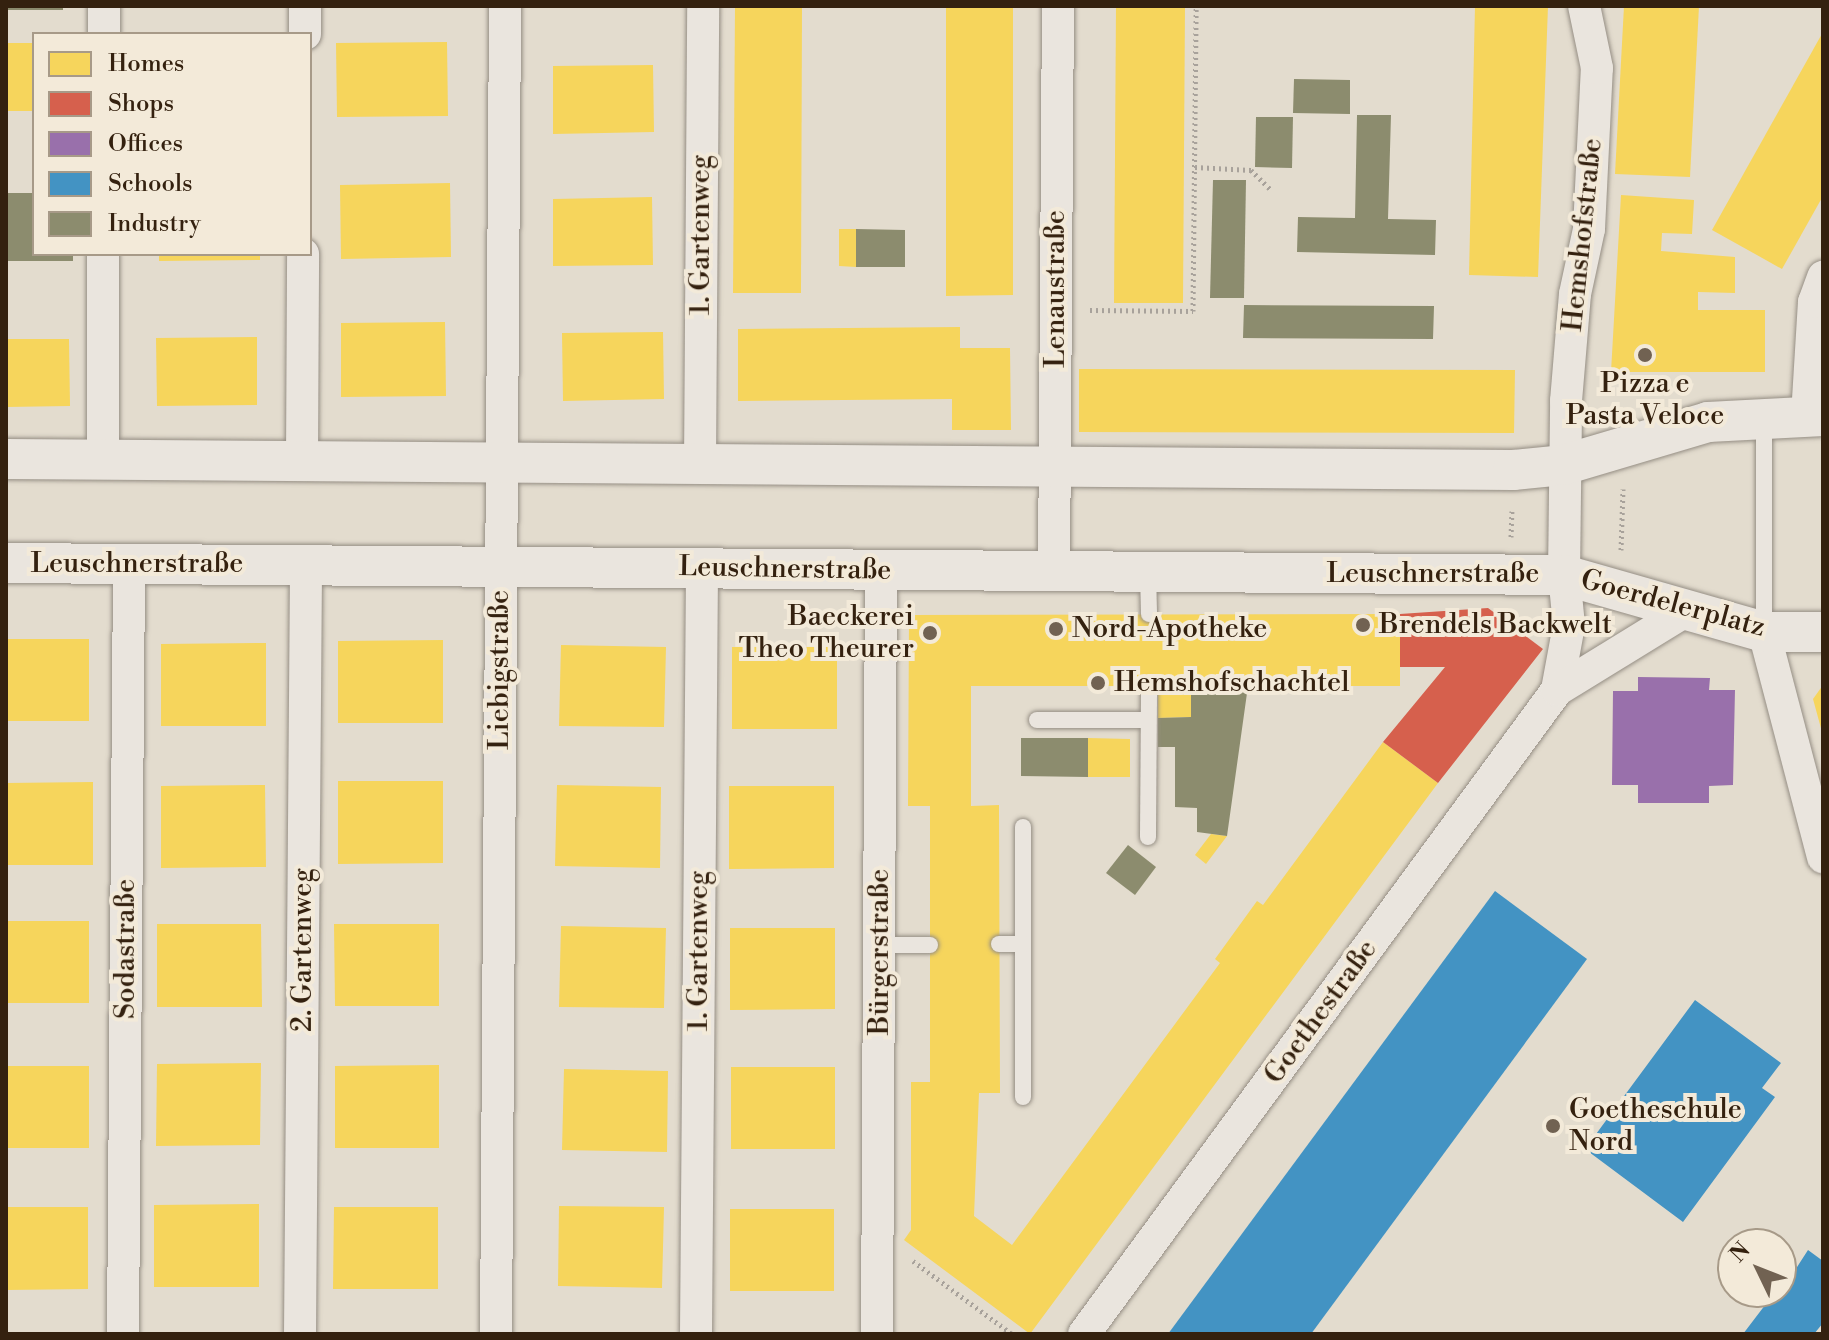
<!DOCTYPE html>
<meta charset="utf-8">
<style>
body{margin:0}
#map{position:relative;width:1829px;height:1340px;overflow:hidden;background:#e3dcce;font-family:"Libre Bodoni",serif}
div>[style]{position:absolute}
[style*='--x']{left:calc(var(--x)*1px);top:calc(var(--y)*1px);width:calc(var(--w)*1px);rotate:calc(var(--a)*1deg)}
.homes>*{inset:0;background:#f6d55c}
.shops>*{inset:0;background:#d6604d}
.offices>*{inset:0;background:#9970ab}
.schools>*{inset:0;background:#4393c3}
.industry>*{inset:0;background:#8c8c6e}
.path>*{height:5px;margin-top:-2.5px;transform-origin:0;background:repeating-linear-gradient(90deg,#a8a29b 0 2px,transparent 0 6px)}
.roads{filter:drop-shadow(0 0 2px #958e84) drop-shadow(0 0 2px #958e84)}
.service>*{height:16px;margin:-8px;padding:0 8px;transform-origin:8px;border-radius:8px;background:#eae5de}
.minor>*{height:32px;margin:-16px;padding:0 16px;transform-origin:16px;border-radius:16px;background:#eae5de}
.tertiary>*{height:40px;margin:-20px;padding:0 20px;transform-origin:20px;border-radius:20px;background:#eae5de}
.dots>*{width:22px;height:22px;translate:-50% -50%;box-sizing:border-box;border:4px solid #f3ead9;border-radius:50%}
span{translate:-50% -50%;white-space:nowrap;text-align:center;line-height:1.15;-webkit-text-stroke:8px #f3ead9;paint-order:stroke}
.street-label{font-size:28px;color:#34210f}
.poi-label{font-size:28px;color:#34210f}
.right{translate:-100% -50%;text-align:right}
.left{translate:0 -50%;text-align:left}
.frame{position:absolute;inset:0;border:8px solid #34210f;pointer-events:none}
.legend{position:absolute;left:32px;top:32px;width:280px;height:224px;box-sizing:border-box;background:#f3ead9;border:2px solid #a79a88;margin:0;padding:10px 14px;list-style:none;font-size:24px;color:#34210f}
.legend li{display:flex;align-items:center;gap:16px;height:40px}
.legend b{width:40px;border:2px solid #a79a88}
.north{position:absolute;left:1717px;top:1228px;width:80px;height:80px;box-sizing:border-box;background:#f3ead9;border:2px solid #a79a88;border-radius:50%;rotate:313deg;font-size:22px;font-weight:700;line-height:32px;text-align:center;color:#34210f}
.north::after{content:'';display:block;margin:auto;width:28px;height:36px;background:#716252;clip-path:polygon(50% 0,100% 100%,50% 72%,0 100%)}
</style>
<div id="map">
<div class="homes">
<i style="clip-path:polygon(735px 6px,802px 6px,801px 293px,733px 293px)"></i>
<i style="clip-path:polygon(946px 6px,1013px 6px,1013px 295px,946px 296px)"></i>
<i style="clip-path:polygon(1116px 6px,1185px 6px,1183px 303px,1114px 303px)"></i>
<i style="clip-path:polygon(1475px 6px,1548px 6px,1538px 277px,1469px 275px)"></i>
<i style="clip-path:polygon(1624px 6px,1699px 6px,1690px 177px,1615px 174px)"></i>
<i style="clip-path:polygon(1823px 32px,1823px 196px,1782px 269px,1712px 230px)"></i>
<i style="clip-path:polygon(447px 42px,448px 116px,337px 117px,336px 43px)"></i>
<i style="clip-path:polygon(6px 43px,34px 43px,34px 111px,6px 111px)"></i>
<i style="clip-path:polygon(653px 65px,654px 132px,553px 134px,553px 66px)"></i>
<i style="clip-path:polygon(450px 183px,451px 257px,341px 259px,340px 185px)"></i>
<i style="clip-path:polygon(1621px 195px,1694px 200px,1692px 234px,1662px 233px,1661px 251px,1735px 257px,1735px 293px,1698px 292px,1698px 310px,1765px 310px,1765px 372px,1611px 372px)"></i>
<i style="clip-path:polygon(652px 197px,653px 265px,553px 266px,553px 199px)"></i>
<i style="clip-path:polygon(839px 229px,856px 229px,856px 267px,839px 266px)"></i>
<i style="clip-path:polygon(159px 254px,260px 254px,260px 260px,159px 261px)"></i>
<i style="clip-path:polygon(445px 322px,446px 396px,341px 397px,341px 323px)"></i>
<i style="clip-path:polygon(960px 327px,960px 348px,1010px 348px,1011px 430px,952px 430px,952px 399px,738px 401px,738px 329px)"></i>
<i style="clip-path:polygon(663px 332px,664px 399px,563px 401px,562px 333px)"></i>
<i style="clip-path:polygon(257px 337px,257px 405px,157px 406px,156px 338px)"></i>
<i style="clip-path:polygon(6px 339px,69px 339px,70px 406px,6px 407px)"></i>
<i style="clip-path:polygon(1079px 369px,1515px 370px,1514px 433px,1079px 432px)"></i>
<i style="clip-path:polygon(1400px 614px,1400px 686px,1191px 686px,1191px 717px,1158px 718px,1158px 686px,971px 686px,971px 806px,999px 805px,1000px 1093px,979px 1093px,974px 1216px,1012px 1245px,1220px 963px,1215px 959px,1257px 901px,1263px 905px,1383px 742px,1438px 783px,1030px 1334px,904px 1240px,911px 1230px,911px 1082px,930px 1082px,930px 806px,908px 806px,909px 615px)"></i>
<i style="clip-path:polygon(6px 639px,89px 639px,89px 721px,6px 721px)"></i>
<i style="clip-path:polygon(443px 640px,443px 723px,338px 723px,338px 641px)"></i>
<i style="clip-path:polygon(266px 643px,266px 726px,161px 726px,161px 644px)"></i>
<i style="clip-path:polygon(561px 645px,666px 647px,664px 727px,559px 726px)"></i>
<i style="clip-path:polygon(732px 647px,837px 647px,837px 729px,732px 729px)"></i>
<i style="clip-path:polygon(1823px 685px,1823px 732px,1822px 732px,1813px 699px)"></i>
<i style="clip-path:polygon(1088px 738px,1130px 739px,1130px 777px,1088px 777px)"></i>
<i style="clip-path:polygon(338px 781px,443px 781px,443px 863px,338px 864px)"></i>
<i style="clip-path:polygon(93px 782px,93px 865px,6px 865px,6px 783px)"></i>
<i style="clip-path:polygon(265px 785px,266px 867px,161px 868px,161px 786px)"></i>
<i style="clip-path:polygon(557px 785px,661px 787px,660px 868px,555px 866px)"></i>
<i style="clip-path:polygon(729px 786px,834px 786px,834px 868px,729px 869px)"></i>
<i style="clip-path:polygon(1211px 834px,1227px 836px,1206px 864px,1195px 855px)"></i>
<i style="clip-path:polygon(6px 921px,89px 921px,89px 1003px,6px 1003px)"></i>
<i style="clip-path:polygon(157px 924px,261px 924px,262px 1007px,157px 1007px)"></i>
<i style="clip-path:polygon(334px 924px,439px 924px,439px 1006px,335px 1006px)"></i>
<i style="clip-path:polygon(561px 926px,666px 928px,664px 1008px,559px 1007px)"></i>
<i style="clip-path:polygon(730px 928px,835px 928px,835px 1009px,730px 1010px)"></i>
<i style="clip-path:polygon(261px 1063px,260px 1145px,156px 1146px,157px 1064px)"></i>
<i style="clip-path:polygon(439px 1065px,439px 1148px,335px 1148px,335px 1066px)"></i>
<i style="clip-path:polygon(6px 1066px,89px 1066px,89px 1148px,6px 1148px)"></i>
<i style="clip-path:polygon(731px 1067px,835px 1067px,835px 1149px,731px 1149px)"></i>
<i style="clip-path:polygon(564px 1069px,668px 1071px,667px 1152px,562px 1150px)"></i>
<i style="clip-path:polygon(259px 1204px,259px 1287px,154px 1287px,154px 1205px)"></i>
<i style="clip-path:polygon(559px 1206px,664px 1207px,662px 1288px,558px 1286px)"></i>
<i style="clip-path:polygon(6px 1207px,88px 1207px,88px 1289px,6px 1290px)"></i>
<i style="clip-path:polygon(334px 1207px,438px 1207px,438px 1289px,333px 1289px)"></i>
<i style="clip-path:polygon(730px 1209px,834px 1209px,834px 1291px,730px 1291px)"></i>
</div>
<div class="shops">
<i style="clip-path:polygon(1488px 608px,1543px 649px,1438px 783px,1383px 742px,1445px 667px,1400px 667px,1400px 614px)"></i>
</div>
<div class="offices">
<i style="clip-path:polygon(1638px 677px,1710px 678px,1709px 690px,1735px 690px,1733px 785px,1709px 786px,1709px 803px,1638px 803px,1638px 785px,1612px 785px,1613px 691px,1638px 691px)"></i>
</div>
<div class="schools">
<i style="clip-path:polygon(1495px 891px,1587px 959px,1311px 1334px,1168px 1334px)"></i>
<i style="clip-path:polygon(1695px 1000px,1781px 1063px,1762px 1088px,1775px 1097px,1683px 1222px,1585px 1149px)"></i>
<i style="clip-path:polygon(1808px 1250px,1823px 1261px,1823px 1323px,1814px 1334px,1743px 1334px,1775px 1292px,1781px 1292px)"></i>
</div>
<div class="industry">
<i style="clip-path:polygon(6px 6px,63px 6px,63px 10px,6px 10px)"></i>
<i style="clip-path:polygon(1294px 79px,1350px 80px,1350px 114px,1293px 113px)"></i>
<i style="clip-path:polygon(1357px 115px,1391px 115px,1388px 219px,1436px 220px,1435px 255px,1297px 252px,1298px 217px,1355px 218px)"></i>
<i style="clip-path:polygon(1256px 117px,1293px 117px,1292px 168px,1255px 167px)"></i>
<i style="clip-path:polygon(1213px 180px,1246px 180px,1244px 298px,1210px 298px)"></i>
<i style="clip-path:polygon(6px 193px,34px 193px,34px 254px,73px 254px,73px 261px,6px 261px)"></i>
<i style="clip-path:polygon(856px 229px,905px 230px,905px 267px,856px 267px)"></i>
<i style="clip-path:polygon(1244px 305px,1434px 306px,1433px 339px,1243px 338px)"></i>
<i style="clip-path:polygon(1191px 686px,1248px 686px,1227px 836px,1197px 832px,1197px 808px,1175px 807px,1175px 747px,1158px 747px,1158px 718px,1191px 717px)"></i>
<i style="clip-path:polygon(1021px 738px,1088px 738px,1088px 777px,1021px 776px)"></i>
<i style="clip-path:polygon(1128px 845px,1156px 867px,1135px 895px,1106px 873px)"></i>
</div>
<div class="path">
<i style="--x:1195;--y:167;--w:56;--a:3.1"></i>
<i style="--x:1251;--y:170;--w:27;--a:45"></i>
<i style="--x:1090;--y:310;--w:103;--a:0.6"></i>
<i style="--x:1193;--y:311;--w:305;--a:-89.4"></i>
<i style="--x:1511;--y:537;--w:26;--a:-88"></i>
<i style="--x:1621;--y:550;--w:61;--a:-88.1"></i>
<i style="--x:913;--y:1261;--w:123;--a:36.4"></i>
</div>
<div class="roads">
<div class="service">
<i style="--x:1148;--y:572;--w:42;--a:88.6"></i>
<i style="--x:1764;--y:632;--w:213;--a:-90"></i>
<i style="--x:1037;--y:720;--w:111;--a:0"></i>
<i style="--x:1023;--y:827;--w:270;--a:90"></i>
<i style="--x:1148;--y:837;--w:150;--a:-89.6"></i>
<i style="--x:999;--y:944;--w:24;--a:0"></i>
<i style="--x:879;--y:945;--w:51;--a:0"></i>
</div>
<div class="minor">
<i style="--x:104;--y:34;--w:28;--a:-90"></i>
<i style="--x:305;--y:34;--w:28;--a:-90"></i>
<i style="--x:1807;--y:416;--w:114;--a:-86.5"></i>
<i style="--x:1814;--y:302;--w:27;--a:-70"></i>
<i style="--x:103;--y:460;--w:206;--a:-90"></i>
<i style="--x:302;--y:461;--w:207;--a:-89.7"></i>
<i style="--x:700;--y:465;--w:459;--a:-89.6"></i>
<i style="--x:1054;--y:572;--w:566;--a:-89.6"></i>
<i style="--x:1764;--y:632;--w:233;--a:75.3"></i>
<i style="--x:1557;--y:690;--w:66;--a:-79.5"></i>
<i style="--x:1569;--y:625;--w:50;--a:-95.7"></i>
<i style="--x:1564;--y:575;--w:174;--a:-89.3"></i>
<i style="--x:1566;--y:401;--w:107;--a:-85.2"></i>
<i style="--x:1575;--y:294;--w:66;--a:-77.8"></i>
<i style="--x:1589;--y:229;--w:161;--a:-87.2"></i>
<i style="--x:1597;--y:68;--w:63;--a:-101.8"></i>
<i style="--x:123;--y:1334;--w:770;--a:-89.55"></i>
<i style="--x:300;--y:1334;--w:769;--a:-89.55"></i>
<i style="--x:496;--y:1334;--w:1328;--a:-89.61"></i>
<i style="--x:696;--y:1334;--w:766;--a:-89.55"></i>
<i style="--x:877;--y:1334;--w:764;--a:-89.7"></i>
<i style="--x:1084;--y:1334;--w:799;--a:-53.7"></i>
<i style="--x:1557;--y:690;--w:149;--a:-31.6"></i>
</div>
<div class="tertiary">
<i style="--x:6;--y:459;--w:1507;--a:0.42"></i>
<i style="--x:1513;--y:470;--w:50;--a:-5.7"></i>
<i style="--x:1563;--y:465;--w:151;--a:-16.5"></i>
<i style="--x:1708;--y:422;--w:115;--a:-3"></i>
<i style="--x:6;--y:563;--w:1558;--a:0.44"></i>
<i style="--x:1564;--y:575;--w:208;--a:15.9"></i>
<i style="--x:1764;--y:632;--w:59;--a:0"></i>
</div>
</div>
<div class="dots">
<i style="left:1645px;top:355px;background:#716252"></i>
<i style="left:1363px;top:625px;background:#716252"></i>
<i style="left:1056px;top:629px;background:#716252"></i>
<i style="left:930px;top:633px;background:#716252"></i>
<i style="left:1098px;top:683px;background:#716252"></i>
<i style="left:1553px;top:1126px;background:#716252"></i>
</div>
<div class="street-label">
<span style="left:701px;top:235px;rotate:-90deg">1. Gartenweg</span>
<span style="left:1583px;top:235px;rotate:-84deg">Hemshofstraße</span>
<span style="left:1056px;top:289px;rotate:-90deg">Lenaustraße</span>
<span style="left:137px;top:564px">Leuschnerstraße</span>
<span style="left:785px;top:569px;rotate:1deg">Leuschnerstraße</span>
<span style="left:1433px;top:574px">Leuschnerstraße</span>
<span style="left:1673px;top:604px;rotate:15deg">Goerdelerplatz</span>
<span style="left:500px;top:670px;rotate:-90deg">Liebigstraße</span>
<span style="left:126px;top:949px;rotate:-90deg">Sodastraße</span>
<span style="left:303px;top:950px;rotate:-90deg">2. Gartenweg</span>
<span style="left:699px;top:951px;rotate:-90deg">1. Gartenweg</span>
<span style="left:880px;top:952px;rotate:-90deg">Bürgerstraße</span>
<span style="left:1321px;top:1012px;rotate:-54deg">Goethestraße</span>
</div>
<div class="poi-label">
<span style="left:1645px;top:400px">Pizza e<br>Pasta Veloce</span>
<span class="right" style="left:914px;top:633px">Baeckerei<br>Theo Theurer</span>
<span class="left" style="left:1379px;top:625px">Brendels Backwelt</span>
<span class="left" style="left:1072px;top:629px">Nord-Apotheke</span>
<span class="left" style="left:1114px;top:683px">Hemshofschachtel</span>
<span class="left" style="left:1569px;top:1126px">Goetheschule<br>Nord</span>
</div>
<div class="frame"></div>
<ul class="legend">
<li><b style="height:22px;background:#f6d55c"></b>Homes</li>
<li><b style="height:22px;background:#d6604d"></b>Shops</li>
<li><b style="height:22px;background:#9970ab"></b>Offices</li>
<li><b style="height:22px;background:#4393c3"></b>Schools</li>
<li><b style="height:22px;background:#8c8c6e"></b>Industry</li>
</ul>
<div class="north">N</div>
</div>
